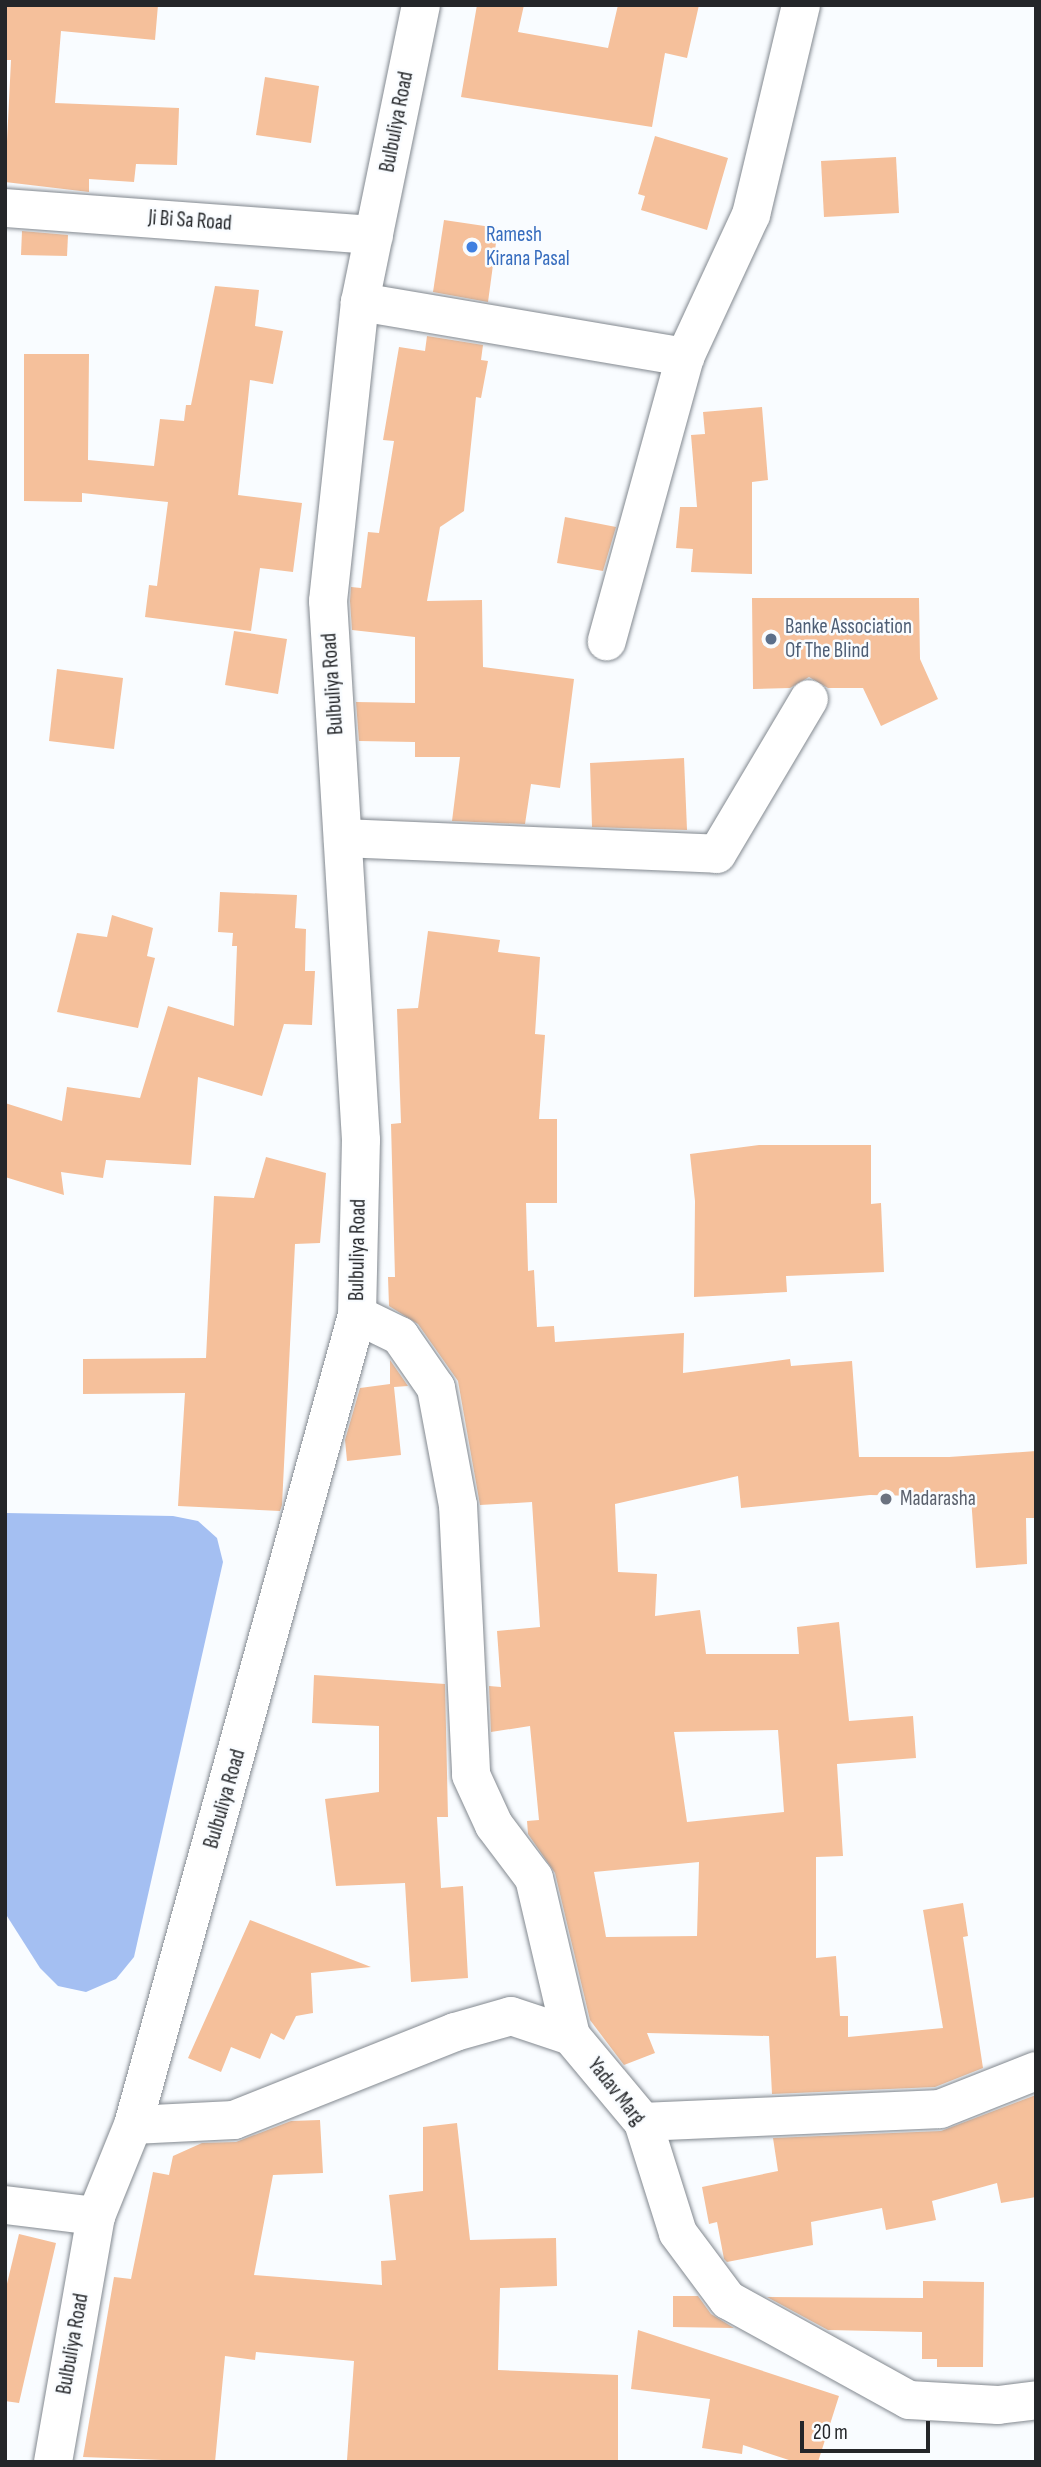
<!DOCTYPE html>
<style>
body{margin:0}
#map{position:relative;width:1041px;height:2467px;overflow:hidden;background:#f9fcff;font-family:"Sofia Sans Condensed",sans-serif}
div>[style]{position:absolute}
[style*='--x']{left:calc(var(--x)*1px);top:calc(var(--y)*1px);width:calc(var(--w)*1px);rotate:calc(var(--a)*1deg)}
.water>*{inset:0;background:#a4bff2}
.building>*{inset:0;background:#f5c09b}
.roads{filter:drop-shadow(0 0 2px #838990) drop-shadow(0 0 2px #838990)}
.minor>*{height:38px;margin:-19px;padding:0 19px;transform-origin:19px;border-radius:19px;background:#fff}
.major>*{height:38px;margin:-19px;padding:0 19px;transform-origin:19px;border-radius:19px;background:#fff}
.dots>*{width:19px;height:19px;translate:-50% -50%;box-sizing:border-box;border:4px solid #f9fcff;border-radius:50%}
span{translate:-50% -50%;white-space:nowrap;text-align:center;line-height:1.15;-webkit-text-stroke:5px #f9fcff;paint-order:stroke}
.street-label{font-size:21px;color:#242629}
.shop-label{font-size:21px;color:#366cbe}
.left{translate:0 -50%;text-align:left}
.service-label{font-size:21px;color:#4e5e75}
.worship-label{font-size:21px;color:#5b616d}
.frame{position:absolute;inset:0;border:7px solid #242629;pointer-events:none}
.scale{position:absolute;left:800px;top:2421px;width:130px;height:32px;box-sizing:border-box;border:4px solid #242629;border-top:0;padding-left:9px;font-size:21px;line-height:24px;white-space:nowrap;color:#242629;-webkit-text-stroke:5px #f9fcff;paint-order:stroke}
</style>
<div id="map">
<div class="water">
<i style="clip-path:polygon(5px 1513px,173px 1516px,198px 1521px,217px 1538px,223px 1562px,134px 1957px,116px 1979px,86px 1992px,58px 1986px,40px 1968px,5px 1913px)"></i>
</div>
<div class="building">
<i style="clip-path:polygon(5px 5px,158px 5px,155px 40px,61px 31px,55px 103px,179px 108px,177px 165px,136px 164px,134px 182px,89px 179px,89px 192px,5px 182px,11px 60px,5px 60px)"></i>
<i style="clip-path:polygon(477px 5px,524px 5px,518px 32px,608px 48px,618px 5px,699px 5px,687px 58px,665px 53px,652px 127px,461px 97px)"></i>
<i style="clip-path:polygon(265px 77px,319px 86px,311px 143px,256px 135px)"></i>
<i style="clip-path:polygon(655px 136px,728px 158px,707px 230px,641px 210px,645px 196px,638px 194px)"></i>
<i style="clip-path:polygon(896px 157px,899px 213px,824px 217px,821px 161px)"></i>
<i style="clip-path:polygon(444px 220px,498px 228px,488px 302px,433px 292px)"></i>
<i style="clip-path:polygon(22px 231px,68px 235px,67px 256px,21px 255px)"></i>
<i style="clip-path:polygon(215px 286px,259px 290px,255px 326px,283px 331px,273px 384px,250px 380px,238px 495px,302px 503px,293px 572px,260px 568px,251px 631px,145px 617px,149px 585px,157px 586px,168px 502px,82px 493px,82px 502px,24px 501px,24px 354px,89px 354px,88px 460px,154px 466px,160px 419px,184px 421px,186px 405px,191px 405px)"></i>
<i style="clip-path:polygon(427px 336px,483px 345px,481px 360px,488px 361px,481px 398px,476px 397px,464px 511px,440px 527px,427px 601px,482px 600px,483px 667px,574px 679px,560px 788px,531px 784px,525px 824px,452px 821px,460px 757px,415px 757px,415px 742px,359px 741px,356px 702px,415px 703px,415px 637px,352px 630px,350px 601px,351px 587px,361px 588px,368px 532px,379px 533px,394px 441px,383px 440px,399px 347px,425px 351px)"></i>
<i style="clip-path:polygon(762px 407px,768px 480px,752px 482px,752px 574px,691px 572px,693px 549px,676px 548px,680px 507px,697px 507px,691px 435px,705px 434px,703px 412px)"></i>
<i style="clip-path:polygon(565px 517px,616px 527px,603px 571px,557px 563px)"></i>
<i style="clip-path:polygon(752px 598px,919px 598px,920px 659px,938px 699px,881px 726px,863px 688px,828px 688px,809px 677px,790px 688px,753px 689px)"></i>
<i style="clip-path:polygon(234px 631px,287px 639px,278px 694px,225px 685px)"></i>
<i style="clip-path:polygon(57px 669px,123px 678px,114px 749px,49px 741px)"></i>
<i style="clip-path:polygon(684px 758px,687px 830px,592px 827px,590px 763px)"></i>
<i style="clip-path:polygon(220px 892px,297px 895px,295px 928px,306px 929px,305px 971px,315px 971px,312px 1025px,284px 1024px,262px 1096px,198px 1077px,191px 1165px,106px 1160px,103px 1178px,61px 1172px,64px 1195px,5px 1177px,5px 1103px,62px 1121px,67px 1087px,140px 1098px,168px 1006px,234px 1026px,237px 946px,232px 946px,233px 933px,218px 932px)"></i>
<i style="clip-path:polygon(112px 915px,153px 928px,147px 956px,155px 958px,138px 1028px,57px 1012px,77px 933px,107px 937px)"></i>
<i style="clip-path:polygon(evenodd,428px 931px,500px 940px,498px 952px,540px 957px,535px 1034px,545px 1035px,539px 1119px,557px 1119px,557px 1203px,526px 1203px,528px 1271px,534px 1270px,537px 1327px,554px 1326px,555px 1342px,684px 1333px,683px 1373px,790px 1359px,791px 1366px,852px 1361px,859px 1457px,949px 1457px,1036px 1451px,1036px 1518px,1026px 1518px,1027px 1564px,976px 1568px,971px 1497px,870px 1495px,741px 1508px,738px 1476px,615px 1504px,618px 1572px,657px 1574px,655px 1616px,700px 1610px,706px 1654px,799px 1654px,797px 1627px,839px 1622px,849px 1721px,913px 1716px,916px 1758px,837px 1764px,843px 1856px,816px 1857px,816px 1958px,836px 1956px,840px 2016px,848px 2016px,848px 2037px,943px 2028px,923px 1910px,963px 1903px,968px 1936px,963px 1937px,983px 2068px,935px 2087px,772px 2094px,769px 2036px,647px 2033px,655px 2053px,624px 2065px,590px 2020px,555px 1873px,528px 1834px,527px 1821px,539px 1820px,530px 1726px,491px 1732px,489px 1686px,501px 1687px,497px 1631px,540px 1627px,532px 1502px,480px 1505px,458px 1381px,418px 1324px,389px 1306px,388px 1277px,395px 1277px,391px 1124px,401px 1123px,397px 1009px,418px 1008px,428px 931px,778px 1730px,784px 1812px,687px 1822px,674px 1732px,778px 1730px,428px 931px,699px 1862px,697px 1936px,606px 1937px,594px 1872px,699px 1862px)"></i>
<i style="clip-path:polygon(759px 1145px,871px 1145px,871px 1204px,881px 1203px,884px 1272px,786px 1276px,787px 1292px,694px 1297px,695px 1201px,690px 1154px)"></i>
<i style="clip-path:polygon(266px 1157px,326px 1173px,320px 1243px,295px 1244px,282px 1505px,280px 1511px,178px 1506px,185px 1393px,83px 1394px,83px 1359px,206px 1358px,214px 1196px,254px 1198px)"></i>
<i style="clip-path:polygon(390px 1360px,408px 1386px,394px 1387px,401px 1455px,347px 1461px,345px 1440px,360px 1388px,390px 1384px)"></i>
<i style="clip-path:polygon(314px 1675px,445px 1684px,448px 1817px,437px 1817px,441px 1888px,463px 1886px,468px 1978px,411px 1982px,405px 1883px,336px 1886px,325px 1799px,379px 1792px,379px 1726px,312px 1723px)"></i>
<i style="clip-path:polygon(250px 1920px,371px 1967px,311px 1973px,313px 2013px,296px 2016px,284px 2040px,271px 2033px,260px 2059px,231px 2047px,221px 2072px,188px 2058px)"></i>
<i style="clip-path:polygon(1036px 2095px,1036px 2197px,1001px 2203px,997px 2183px,932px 2201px,936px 2220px,886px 2230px,882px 2208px,811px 2222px,813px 2245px,727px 2262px,724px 2259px,717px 2222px,709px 2224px,702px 2187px,778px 2171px,773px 2138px,941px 2131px)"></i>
<i style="clip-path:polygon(320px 2120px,323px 2173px,273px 2175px,254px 2275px,382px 2285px,381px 2261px,396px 2260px,389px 2195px,423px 2191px,423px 2127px,457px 2123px,470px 2240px,556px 2238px,557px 2286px,500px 2288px,498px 2370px,618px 2375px,618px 2462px,347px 2460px,354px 2361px,256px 2352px,255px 2360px,225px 2356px,215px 2462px,83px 2457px,114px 2277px,131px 2279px,153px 2172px,169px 2175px,173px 2156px,202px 2143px,236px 2142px,291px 2121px)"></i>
<i style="clip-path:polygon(19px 2234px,56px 2243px,19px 2403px,5px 2401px,5px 2292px)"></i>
<i style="clip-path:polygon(923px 2281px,984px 2282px,983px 2367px,937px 2367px,937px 2359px,922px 2359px,922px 2332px,828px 2330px,767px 2297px,923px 2298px)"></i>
<i style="clip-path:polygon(673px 2296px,698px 2296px,711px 2314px,734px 2328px,673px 2327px)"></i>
<i style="clip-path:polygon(638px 2330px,839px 2396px,818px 2462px,795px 2462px,743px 2445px,742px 2454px,702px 2448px,710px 2399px,631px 2389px)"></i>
</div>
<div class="roads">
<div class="minor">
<i style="--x:5;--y:208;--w:370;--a:4.2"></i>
<i style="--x:360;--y:302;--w:330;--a:9.6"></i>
<i style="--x:685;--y:357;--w:295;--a:105.4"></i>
<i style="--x:685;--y:357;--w:157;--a:-65.1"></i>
<i style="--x:751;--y:215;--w:216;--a:-76.6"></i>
<i style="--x:343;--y:838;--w:374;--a:2.4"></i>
<i style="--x:717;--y:854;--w:180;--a:-59.3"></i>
<i style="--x:357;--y:1315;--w:48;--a:26"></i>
<i style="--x:400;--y:1336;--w:63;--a:55.3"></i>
<i style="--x:436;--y:1388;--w:119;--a:79.4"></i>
<i style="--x:458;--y:1505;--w:270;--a:87.2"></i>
<i style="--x:471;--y:1775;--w:55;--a:65.3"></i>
<i style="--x:494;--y:1825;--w:66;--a:53"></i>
<i style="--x:534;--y:1878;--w:162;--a:76.8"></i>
<i style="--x:643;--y:2122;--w:297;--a:-2.5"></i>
<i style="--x:940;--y:2109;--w:103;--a:-21.6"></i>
<i style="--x:133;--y:2125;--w:101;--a:-2.8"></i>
<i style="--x:234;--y:2120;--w:238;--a:-21.7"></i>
<i style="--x:455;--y:2032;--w:58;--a:-15.9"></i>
<i style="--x:511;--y:2016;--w:63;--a:18.4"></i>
<i style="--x:571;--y:2036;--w:112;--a:50.1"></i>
<i style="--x:643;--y:2122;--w:116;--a:72.5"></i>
<i style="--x:678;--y:2233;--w:84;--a:53.3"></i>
<i style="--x:728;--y:2300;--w:207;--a:28.9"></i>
<i style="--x:909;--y:2400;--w:89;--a:3.2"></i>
<i style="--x:998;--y:2405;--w:38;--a:-7"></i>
<i style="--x:5;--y:2205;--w:92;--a:6.9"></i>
</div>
<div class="major">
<i style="--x:53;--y:2462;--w:250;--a:-80.1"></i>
<i style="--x:96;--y:2216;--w:98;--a:-67.9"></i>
<i style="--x:133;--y:2125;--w:840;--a:-74.54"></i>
<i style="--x:357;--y:1315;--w:175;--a:-88.7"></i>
<i style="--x:361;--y:1140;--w:540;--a:-93.5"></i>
<i style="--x:328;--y:601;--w:301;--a:-83.9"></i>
<i style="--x:360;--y:302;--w:303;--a:-78.4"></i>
</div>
</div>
<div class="dots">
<i style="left:472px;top:247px;background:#3f7fe0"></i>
<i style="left:771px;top:639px;background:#5c6f8a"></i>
<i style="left:886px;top:1499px;background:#6b7280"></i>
</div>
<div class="street-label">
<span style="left:397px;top:122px;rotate:-79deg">Bulbuliya Road</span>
<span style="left:190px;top:221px;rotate:4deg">Ji Bi Sa Road</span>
<span style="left:333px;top:684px;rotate:-94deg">Bulbuliya Road</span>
<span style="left:358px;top:1250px;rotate:-89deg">Bulbuliya Road</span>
<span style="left:225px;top:1799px;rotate:-74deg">Bulbuliya Road</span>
<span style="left:616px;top:2092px;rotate:52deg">Yadav Marg</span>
<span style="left:73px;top:2344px;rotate:-80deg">Bulbuliya Road</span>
</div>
<div class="shop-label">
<span class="left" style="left:486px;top:247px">Ramesh<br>Kirana Pasal</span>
</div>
<div class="service-label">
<span class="left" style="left:785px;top:639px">Banke Association<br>Of The Blind</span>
</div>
<div class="worship-label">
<span class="left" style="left:900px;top:1499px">Madarasha</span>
</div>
<div class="frame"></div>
<div class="scale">20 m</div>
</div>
